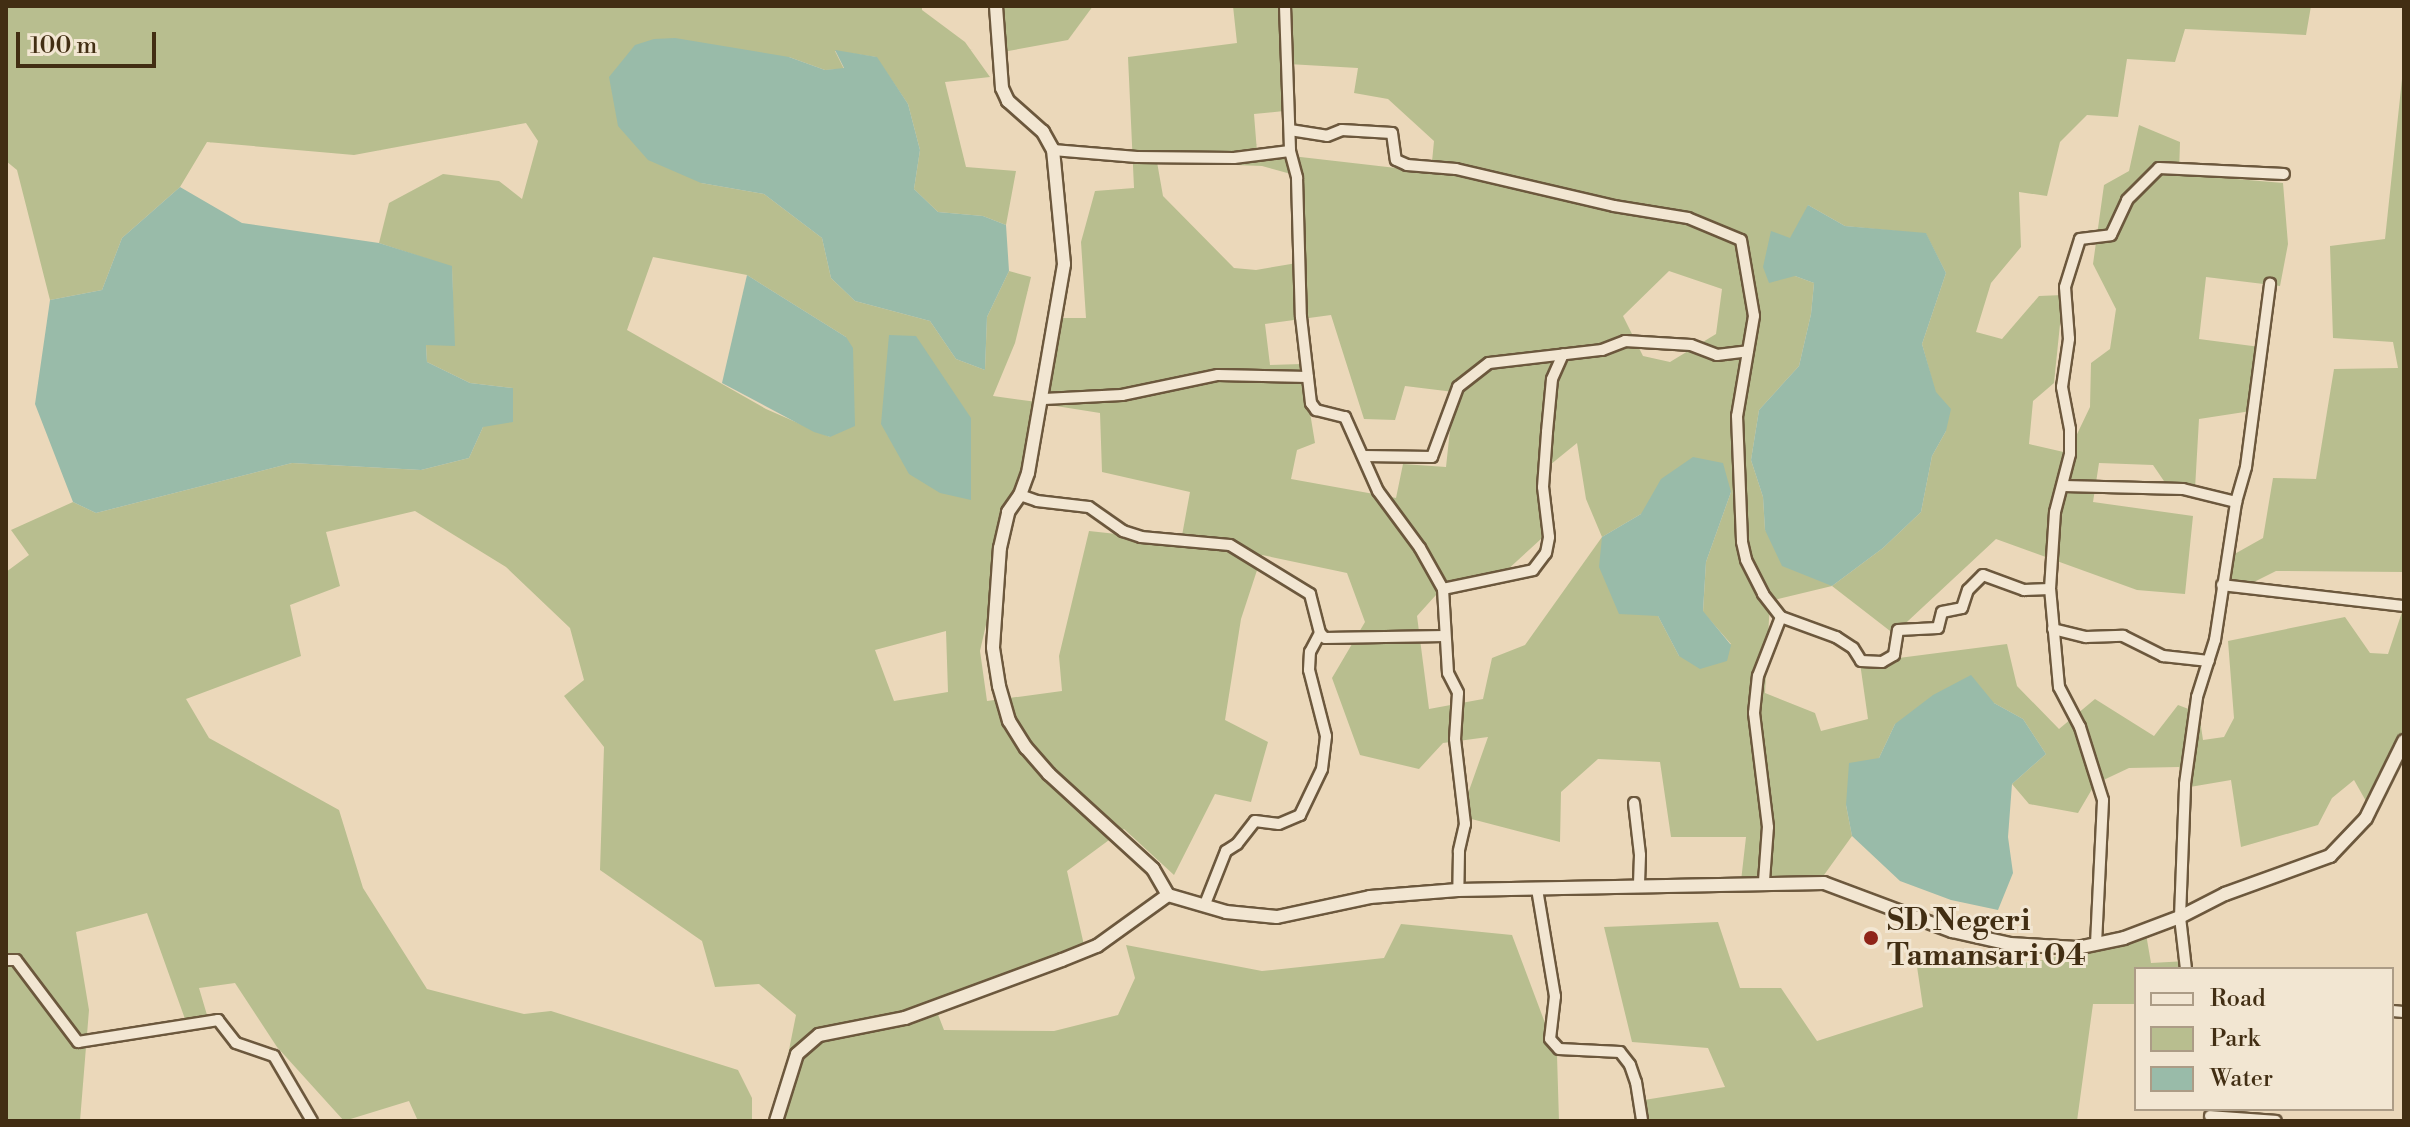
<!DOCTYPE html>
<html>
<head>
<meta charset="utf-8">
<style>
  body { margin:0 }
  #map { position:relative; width:2410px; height:1127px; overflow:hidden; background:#ebd8ba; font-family:"Libre Bodoni",serif }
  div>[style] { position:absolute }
  .green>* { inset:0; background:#b8be8f }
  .water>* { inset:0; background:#99bba9 }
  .roads { filter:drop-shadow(2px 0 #6c583d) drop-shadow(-2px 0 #6c583d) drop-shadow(0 2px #6c583d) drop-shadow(0 -2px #6c583d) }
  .minor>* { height:10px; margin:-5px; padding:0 5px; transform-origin:5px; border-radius:5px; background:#f2e6d2 }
  .tertiary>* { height:12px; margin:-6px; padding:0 6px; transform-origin:6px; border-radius:6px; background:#f2e6d2 }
  .dots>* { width:22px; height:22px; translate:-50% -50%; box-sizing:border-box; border:4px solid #f2e6d2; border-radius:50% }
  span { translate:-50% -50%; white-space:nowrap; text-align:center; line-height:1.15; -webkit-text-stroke:6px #f2e6d2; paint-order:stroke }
  .poi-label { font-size:30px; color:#422e13; font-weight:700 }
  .left { translate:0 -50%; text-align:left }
  .frame { position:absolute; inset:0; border:8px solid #422e13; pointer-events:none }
  .legend { position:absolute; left:2134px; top:967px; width:260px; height:144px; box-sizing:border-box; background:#f2e6d2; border:2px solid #ac9c86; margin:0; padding:10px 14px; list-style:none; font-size:24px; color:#422e13 }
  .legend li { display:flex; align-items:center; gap:16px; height:40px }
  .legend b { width:40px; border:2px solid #ac9c86 }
  .scale { position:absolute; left:16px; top:32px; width:140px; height:36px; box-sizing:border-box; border:4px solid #422e13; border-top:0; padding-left:10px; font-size:24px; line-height:28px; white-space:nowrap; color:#422e13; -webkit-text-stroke:6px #f2e6d2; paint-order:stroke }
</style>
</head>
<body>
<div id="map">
  <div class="green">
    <i style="clip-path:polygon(evenodd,6px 6px,922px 6px,922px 10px,965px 42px,990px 77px,945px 82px,966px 167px,1016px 171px,1006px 225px,983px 216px,938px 212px,914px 189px,920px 150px,908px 104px,876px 57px,835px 51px,844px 69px,825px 70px,789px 57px,701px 183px,764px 194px,822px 238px,831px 278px,855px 301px,930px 321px,956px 359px,985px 370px,987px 317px,1009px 271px,1031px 277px,1015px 343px,993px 396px,1037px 402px,1057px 318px,1086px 318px,1081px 242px,1095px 191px,1134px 188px,1128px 57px,1237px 43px,1233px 6px,2311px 6px,2306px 35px,2185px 29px,2175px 62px,2127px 59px,2118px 117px,2087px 115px,2060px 142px,2047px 196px,2019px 192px,2021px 247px,1991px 283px,1976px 332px,2002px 339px,2039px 296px,2063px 295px,2054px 383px,2033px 401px,2029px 444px,2068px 453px,2090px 407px,2091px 363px,2110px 349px,2116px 309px,2093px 264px,2104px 185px,2129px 171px,2139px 125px,2180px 142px,2179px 174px,2283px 183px,2288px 244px,2280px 286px,2206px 277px,2199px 339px,2260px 347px,2251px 411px,2199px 419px,2195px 489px,2166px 484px,2153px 465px,2099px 463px,2093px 502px,2193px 516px,2185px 594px,2137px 590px,1996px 539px,1894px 634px,1832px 586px,1770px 601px,1765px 693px,1815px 713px,1821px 731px,1868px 719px,1860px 663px,2007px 644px,2017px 686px,2059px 729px,2095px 699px,2154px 736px,2178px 705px,2199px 713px,2203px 740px,2224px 737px,2234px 718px,2228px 641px,2345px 617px,2370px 653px,2388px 654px,2404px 606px,2404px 749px,2375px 817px,2354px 780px,2332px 798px,2318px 825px,2241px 847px,2231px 780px,2184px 788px,2179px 767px,2129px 768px,2095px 784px,2078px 813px,2029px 804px,2012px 784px,2046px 754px,2023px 719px,1994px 703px,1895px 724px,1879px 758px,1846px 805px,1852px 836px,1819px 882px,1741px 881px,1746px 837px,1671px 837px,1660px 762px,1598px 759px,1561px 792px,1560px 842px,1460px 816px,1488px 737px,1443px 743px,1419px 769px,1360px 755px,1332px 678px,1365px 622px,1347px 573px,1262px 555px,1241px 619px,1225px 720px,1268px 742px,1251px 802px,1215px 794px,1174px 875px,1124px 829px,1067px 871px,1084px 945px,934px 1004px,944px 1030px,1054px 1031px,1118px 1015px,1135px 978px,1126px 945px,1262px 971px,1384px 958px,1401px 924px,1512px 935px,1557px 1055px,1559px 1121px,785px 1121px,783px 1080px,796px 1015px,759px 984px,715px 987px,702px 941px,600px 870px,604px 747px,564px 696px,584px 680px,570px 628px,506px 567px,415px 511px,326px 532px,340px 586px,290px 605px,301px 656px,186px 699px,209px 738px,339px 810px,363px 888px,427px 989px,524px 1014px,551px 1011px,738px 1070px,752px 1098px,752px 1121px,418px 1121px,409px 1101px,344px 1121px,277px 1047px,235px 983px,199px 988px,207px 1015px,185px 1019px,147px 913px,76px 932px,89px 1010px,80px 1121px,6px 1121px,6px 572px,29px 555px,11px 530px,73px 502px,96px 513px,292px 463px,421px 470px,469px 458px,483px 427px,513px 388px,470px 383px,427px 362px,426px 345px,454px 345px,452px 267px,379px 243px,389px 203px,443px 174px,499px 181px,522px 199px,538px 141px,526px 123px,354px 155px,207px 142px,180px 187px,122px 238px,102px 290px,50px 300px,17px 170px,6px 161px,6px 6px,1288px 64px,1358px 68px,1354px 93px,1388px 99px,1434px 141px,1431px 172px,1257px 152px,1254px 114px,1284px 111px,1288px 64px,6px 6px,1157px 162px,1262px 166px,1291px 174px,1297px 263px,1256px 270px,1234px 268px,1163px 196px,1157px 162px,6px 6px,1808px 205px,1845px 226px,1926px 234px,1946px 273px,1922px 344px,1946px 431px,1932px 456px,1921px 512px,1883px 548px,1832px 586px,1765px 530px,1763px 497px,1751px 460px,1759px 410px,1799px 366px,1811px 314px,1814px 283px,1795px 276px,1808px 205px,6px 6px,653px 257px,747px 275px,846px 337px,830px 437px,766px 409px,627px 330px,653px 257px,6px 6px,1669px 271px,1722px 289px,1716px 334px,1670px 362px,1643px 356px,1623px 316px,1669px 271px,6px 6px,1331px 315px,1364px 419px,1395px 420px,1405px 386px,1454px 392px,1446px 467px,1403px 464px,1396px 498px,1291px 479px,1297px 450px,1315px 443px,1302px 364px,1270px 365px,1265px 324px,1331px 315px,6px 6px,1037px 403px,1100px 413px,1102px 472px,1190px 492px,1181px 541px,1089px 531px,1059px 656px,1062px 691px,987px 701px,980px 651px,1037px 403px,6px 6px,1577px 443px,1586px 499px,1602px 537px,1525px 645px,1492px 658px,1483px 699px,1429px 709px,1417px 616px,1445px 585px,1494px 582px,1553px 528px,1545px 469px,1577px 443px,6px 6px,1731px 492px,1706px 562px,1703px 612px,1731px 644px,1679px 656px,1658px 616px,1602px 537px,1641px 514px,1731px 492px,6px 6px,946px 631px,948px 692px,894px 701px,875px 650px,946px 631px)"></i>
    <i style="clip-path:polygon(999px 6px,1093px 6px,1068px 40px,1003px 52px)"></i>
    <i style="clip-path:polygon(2404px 12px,2404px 572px,2276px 571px,2224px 597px,2231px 556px,2263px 538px,2273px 478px,2316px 479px,2334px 369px,2398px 368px,2393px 342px,2333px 338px,2330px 246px,2385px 239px,2402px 79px)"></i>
    <i style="clip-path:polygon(1718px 922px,1740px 988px,1781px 988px,1817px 1041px,1923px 1007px,1916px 960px,1953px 953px,2030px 963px,2097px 947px,2145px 928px,2151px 963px,2187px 961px,2188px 969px,2136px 969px,2136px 1004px,2093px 1004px,2077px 1121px,1647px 1121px,1644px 1100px,1725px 1087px,1708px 1048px,1632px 1042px,1604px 927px)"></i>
  </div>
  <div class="water">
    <i style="clip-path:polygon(675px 38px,789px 57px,825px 70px,844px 68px,835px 50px,877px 57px,908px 104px,920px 150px,914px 189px,938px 212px,983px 216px,1006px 225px,1009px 271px,987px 317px,985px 370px,956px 359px,930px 321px,855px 301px,831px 278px,822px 238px,764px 194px,701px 183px,648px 160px,618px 126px,609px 77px,635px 45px,654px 39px)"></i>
    <i style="clip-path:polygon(180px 187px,242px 223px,379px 243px,452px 266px,455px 346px,426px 345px,427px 362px,470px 383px,513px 388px,513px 422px,483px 427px,469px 458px,421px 470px,292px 463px,96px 513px,73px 502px,35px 404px,50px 300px,102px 290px,122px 238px)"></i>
    <i style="clip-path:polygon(1808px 205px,1845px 226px,1926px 233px,1946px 273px,1922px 344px,1936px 392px,1951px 409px,1946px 431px,1932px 456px,1921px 512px,1883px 548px,1832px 586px,1782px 566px,1765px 530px,1763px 497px,1751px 460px,1759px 410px,1799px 366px,1811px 314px,1814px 283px,1795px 276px,1769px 283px,1763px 267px,1771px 231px,1790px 238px)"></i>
    <i style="clip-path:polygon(747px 275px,846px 337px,853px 348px,855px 426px,830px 437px,814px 432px,722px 383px)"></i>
    <i style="clip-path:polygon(889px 335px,916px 336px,971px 418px,971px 500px,940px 493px,909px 474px,881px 424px)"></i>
    <i style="clip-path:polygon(1693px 457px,1723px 463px,1731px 492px,1706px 562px,1703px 611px,1731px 645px,1727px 661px,1700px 669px,1679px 656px,1658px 616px,1619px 614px,1599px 567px,1602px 537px,1641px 514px,1661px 479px)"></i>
    <i style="clip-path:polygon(1971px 675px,1994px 703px,2023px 719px,2046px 754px,2012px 784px,2008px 837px,2013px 873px,1998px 910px,1951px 900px,1900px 881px,1852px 836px,1846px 805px,1849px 763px,1879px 758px,1895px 724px,1933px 695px)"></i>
  </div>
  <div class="roads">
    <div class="minor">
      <i style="left:1285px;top:6px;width:145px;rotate:88deg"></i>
      <i style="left:1290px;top:151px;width:28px;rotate:75deg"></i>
      <i style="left:1297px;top:178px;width:139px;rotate:88.4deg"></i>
      <i style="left:1301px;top:317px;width:87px;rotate:83.4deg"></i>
      <i style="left:1311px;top:403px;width:9px;rotate:54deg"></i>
      <i style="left:1316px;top:410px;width:30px;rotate:14deg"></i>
      <i style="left:1345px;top:417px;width:81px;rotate:66deg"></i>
      <i style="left:1378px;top:491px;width:71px;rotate:53.6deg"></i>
      <i style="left:1420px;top:548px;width:47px;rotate:60.7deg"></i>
      <i style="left:1443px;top:589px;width:84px;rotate:86.6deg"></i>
      <i style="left:1448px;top:673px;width:22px;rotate:63deg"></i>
      <i style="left:1458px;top:693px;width:46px;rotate:93.7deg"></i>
      <i style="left:1455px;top:739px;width:86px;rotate:83.3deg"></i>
      <i style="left:1465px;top:824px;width:28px;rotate:103deg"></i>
      <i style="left:1459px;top:851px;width:39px;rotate:91deg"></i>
      <i style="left:1290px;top:130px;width:37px;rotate:9deg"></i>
      <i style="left:1327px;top:136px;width:16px;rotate:-22deg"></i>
      <i style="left:1342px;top:130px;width:50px;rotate:3.4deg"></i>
      <i style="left:1392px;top:133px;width:27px;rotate:82deg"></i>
      <i style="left:1396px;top:160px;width:12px;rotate:24deg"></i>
      <i style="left:1407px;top:165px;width:49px;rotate:4.7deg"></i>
      <i style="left:1456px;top:169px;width:162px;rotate:13.2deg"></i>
      <i style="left:1614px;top:206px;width:75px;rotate:9.2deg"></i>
      <i style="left:1688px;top:218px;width:57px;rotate:22.5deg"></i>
      <i style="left:1741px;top:240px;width:77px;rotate:80.3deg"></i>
      <i style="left:1754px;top:316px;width:101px;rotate:99.6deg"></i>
      <i style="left:1737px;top:416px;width:126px;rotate:87.7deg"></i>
      <i style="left:1742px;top:542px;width:18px;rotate:77deg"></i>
      <i style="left:1746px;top:560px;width:38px;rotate:63deg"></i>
      <i style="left:1763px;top:594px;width:29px;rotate:52deg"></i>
      <i style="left:1781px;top:617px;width:59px;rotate:20deg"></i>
      <i style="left:1836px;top:637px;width:20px;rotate:33deg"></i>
      <i style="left:1853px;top:648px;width:15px;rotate:58deg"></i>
      <i style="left:1861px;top:661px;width:21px;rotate:3deg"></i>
      <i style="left:1882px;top:662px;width:14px;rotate:-30deg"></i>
      <i style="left:1894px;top:655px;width:25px;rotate:-81deg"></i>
      <i style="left:1898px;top:630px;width:40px;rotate:-2.9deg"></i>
      <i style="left:1938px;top:628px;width:16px;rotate:-76deg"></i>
      <i style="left:1942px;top:612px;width:20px;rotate:-11deg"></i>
      <i style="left:1962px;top:608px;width:19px;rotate:-72deg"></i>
      <i style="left:1968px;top:590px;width:21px;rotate:-45deg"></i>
      <i style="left:1983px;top:575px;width:44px;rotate:20.1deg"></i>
      <i style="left:2024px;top:590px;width:26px;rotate:-2deg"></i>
      <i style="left:1053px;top:150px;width:84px;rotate:4.8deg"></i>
      <i style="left:1137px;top:157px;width:97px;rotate:0.6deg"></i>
      <i style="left:1234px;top:158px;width:56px;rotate:-7.1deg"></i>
      <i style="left:1044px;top:399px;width:78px;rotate:-2.9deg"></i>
      <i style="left:1122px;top:395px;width:98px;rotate:-11.8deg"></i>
      <i style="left:1218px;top:375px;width:90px;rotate:1.3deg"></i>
      <i style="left:1364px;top:456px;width:68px;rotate:0.8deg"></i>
      <i style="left:1432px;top:457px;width:75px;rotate:-69.6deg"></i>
      <i style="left:1458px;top:387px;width:39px;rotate:-38deg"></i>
      <i style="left:1489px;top:363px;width:114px;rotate:-6.6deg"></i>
      <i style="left:1602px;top:350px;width:25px;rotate:-21deg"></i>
      <i style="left:1625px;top:341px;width:66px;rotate:3.5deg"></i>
      <i style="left:1691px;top:345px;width:28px;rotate:21deg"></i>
      <i style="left:1717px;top:355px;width:31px;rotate:-7deg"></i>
      <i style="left:2064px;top:486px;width:119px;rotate:1.4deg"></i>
      <i style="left:2183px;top:489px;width:55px;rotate:13.8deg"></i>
      <i style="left:1020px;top:495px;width:18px;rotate:19deg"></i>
      <i style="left:1037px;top:501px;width:52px;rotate:6.6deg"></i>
      <i style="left:1089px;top:507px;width:42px;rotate:35.2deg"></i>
      <i style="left:1123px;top:531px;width:19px;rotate:18deg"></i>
      <i style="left:1141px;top:537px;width:89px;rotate:5.1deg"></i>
      <i style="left:1230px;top:545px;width:94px;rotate:31.5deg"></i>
      <i style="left:1310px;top:594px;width:40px;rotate:75.6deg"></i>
      <i style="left:1320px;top:633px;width:7px;rotate:45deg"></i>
      <i style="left:1325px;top:638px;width:120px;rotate:-1deg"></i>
      <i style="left:2222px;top:585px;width:183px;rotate:6.6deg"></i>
      <i style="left:1443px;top:589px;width:92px;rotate:-11.9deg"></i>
      <i style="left:1533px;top:570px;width:21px;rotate:-53deg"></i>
      <i style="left:1546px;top:553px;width:16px;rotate:-79deg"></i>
      <i style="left:1549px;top:537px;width:50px;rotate:-96.8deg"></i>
      <i style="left:1543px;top:487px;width:55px;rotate:-85.8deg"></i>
      <i style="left:1547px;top:432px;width:53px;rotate:-84.6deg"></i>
      <i style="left:1552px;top:379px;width:27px;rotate:-66deg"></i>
      <i style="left:2053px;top:629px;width:34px;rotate:14deg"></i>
      <i style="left:2086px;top:637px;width:37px;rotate:-2deg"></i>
      <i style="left:2123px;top:636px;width:45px;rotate:26.6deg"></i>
      <i style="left:2163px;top:656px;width:46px;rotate:6.2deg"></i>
      <i style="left:1634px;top:803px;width:52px;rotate:83.4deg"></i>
      <i style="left:1640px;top:855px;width:30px;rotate:92deg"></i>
      <i style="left:1764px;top:881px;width:54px;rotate:-85.8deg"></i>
      <i style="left:1768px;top:827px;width:115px;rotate:-97deg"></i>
      <i style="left:1754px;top:713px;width:37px;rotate:-84deg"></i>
      <i style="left:1758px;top:676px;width:63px;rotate:-68.7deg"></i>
      <i style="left:1537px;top:889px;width:109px;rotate:80.5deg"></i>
      <i style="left:1555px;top:996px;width:43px;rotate:96.6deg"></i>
      <i style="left:1550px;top:1039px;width:13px;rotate:48deg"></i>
      <i style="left:1559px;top:1049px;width:61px;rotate:2.8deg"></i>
      <i style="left:1620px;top:1052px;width:16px;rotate:52deg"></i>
      <i style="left:1630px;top:1065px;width:18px;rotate:71deg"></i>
      <i style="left:1636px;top:1082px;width:39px;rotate:81deg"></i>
      <i style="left:1205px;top:904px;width:57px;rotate:-68.4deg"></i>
      <i style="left:1226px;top:851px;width:13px;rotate:-32deg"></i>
      <i style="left:1237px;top:844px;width:29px;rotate:-52deg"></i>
      <i style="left:1255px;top:821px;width:24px;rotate:7deg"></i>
      <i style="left:1279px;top:824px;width:23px;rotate:-23deg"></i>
      <i style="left:1300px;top:815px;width:51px;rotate:-64.4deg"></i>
      <i style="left:1322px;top:769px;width:33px;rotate:-83deg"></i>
      <i style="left:1326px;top:736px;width:68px;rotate:-104.4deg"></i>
      <i style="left:1309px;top:670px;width:18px;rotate:-87deg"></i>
      <i style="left:1310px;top:652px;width:21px;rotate:-62deg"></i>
      <i style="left:2096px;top:944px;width:144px;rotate:-87.2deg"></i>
      <i style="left:2103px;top:800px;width:77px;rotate:-107.5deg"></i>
      <i style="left:2080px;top:727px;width:45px;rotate:-117.7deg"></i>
      <i style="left:2059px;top:687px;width:98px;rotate:-95.2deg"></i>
      <i style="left:2050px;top:589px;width:77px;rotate:-86.3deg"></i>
      <i style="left:2055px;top:512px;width:60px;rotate:-75.5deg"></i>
      <i style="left:2070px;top:454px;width:25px;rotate:-90deg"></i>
      <i style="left:2070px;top:429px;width:43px;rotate:-100.8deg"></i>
      <i style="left:2062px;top:387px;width:49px;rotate:-81.7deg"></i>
      <i style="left:2069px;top:339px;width:52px;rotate:-94.4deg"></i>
      <i style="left:2065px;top:287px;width:50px;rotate:-72.6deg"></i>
      <i style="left:2080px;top:239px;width:31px;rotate:-7deg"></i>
      <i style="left:2111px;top:235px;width:38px;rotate:-65deg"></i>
      <i style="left:2127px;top:200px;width:45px;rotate:-45deg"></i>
      <i style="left:2159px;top:168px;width:125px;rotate:2.7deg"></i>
      <i style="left:6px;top:960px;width:10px"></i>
      <i style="left:16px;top:960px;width:103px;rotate:52.9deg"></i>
      <i style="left:78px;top:1042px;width:142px;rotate:-8.9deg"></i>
      <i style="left:218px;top:1020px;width:29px;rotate:52deg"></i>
      <i style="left:236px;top:1043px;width:40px;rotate:18.9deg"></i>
      <i style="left:274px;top:1056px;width:75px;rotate:59.7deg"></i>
      <i style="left:2186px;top:969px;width:52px;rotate:-96.6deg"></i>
      <i style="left:2180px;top:917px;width:133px;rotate:-87.8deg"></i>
      <i style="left:2185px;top:784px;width:88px;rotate:-82.1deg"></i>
      <i style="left:2197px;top:697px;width:60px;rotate:-72.5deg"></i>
      <i style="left:2215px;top:640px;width:140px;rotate:-81.3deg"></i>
      <i style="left:2236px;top:502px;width:36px;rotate:-74deg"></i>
      <i style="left:2246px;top:467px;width:185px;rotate:-82.5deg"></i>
      <i style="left:2392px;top:1011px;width:12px;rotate:5deg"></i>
      <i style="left:2210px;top:1116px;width:66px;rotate:4.3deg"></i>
    </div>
    <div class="tertiary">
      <i style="left:1168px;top:895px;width:60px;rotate:16.3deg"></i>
      <i style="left:1226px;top:912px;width:51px;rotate:5.6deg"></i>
      <i style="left:1277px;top:917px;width:95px;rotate:-12.1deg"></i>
      <i style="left:1370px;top:897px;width:88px;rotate:-4.5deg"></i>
      <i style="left:1458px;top:890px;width:366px;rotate:-1.1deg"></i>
      <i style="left:1824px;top:883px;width:137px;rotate:20.6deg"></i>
      <i style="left:1952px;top:931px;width:59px;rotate:12.6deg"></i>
      <i style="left:2010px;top:944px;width:67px;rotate:3.4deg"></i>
      <i style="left:2077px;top:948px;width:48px;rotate:-12deg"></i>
      <i style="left:2124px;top:938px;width:60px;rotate:-20.6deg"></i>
      <i style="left:2180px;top:917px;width:51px;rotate:-27.1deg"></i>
      <i style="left:2225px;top:894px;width:112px;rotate:-19.9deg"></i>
      <i style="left:2330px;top:856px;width:52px;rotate:-46.5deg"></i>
      <i style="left:2366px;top:818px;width:86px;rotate:-63.7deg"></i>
      <i style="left:776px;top:1121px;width:70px;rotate:-72.6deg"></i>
      <i style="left:797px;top:1054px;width:29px;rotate:-41deg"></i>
      <i style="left:819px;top:1035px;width:88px;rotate:-11.2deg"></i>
      <i style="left:905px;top:1018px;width:167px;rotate:-20.3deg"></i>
      <i style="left:1062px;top:960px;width:38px;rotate:-22deg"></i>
      <i style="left:1097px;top:946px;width:87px;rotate:-35.7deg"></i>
      <i style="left:1168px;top:895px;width:30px;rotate:-120deg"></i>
      <i style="left:1153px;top:869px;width:141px;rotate:-137.6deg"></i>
      <i style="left:1049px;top:774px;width:35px;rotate:-131deg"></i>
      <i style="left:1026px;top:748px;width:32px;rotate:-122deg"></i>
      <i style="left:1009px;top:721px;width:36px;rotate:-106deg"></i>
      <i style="left:999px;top:686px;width:39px;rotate:-99deg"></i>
      <i style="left:993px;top:647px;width:99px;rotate:-86deg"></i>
      <i style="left:1000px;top:548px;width:37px;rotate:-77deg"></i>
      <i style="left:1008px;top:512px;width:21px;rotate:-55deg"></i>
      <i style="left:1020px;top:495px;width:23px;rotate:-70deg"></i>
      <i style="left:1028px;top:473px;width:212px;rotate:-80.2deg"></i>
      <i style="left:1064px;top:264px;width:115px;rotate:-95.5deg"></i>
      <i style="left:1053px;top:150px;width:21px;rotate:-119deg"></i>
      <i style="left:1043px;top:132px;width:47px;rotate:-138.5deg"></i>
      <i style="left:1008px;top:101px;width:14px;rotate:-115deg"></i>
      <i style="left:1002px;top:88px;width:82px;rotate:-94.2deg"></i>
    </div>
  </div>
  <div class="dots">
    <i style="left:1871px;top:938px;background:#8f2418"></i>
  </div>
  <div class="poi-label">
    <span class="left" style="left:1887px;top:938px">SD Negeri<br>Tamansari 04</span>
  </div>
  <div class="frame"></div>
  <ul class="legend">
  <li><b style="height:10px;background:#f2e6d2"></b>Road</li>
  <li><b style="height:22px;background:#b8be8f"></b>Park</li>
  <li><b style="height:22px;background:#99bba9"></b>Water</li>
  </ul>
  <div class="scale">100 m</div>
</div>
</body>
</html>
